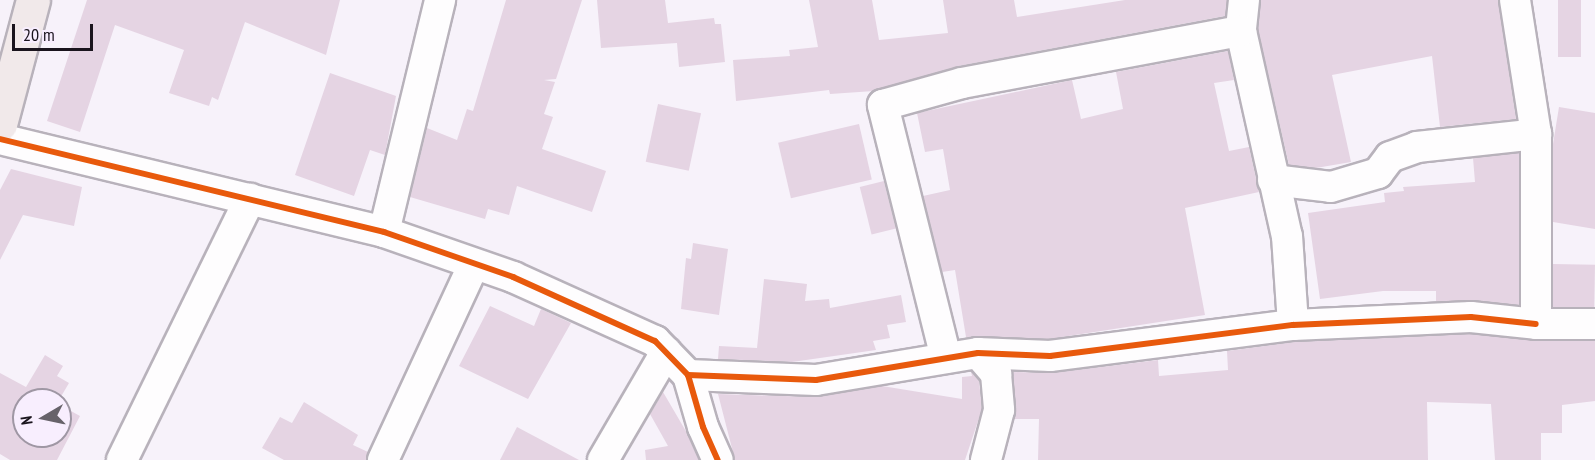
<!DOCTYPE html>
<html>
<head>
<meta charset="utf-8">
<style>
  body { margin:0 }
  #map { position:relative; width:1595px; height:460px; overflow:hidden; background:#f7f2fa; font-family:"PT Sans Narrow",sans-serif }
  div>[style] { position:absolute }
  .building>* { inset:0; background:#e5d4e3; transform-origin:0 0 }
  .roads { filter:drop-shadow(2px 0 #b8b2bb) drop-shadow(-2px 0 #b8b2bb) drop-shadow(0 2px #b8b2bb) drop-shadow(0 -2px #b8b2bb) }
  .minor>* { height:30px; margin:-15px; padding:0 15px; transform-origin:15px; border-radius:15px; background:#fefdfe }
  .major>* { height:33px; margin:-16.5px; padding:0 16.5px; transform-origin:16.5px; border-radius:16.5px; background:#f1e9ea }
  .cycleway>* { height:6px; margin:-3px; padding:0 3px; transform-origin:3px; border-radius:3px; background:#e8590c }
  span { translate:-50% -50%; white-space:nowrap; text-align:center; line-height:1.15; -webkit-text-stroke:6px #f8eefe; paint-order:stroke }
  .north { position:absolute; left:12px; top:388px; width:60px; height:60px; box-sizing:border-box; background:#f8eefe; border:2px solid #9f97a4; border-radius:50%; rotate:261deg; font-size:16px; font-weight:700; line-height:24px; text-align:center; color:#1a141d }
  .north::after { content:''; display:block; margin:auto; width:21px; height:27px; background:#67626a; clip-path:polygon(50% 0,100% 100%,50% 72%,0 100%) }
  .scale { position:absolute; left:12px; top:24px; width:81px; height:27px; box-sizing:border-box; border:3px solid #1a141d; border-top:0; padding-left:8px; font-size:18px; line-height:21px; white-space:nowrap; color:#1a141d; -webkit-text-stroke:4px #f8eefe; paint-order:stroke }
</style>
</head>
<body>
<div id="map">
  <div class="building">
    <i style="clip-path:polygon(87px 0,340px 0,326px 55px,245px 22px,218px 100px,212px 97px,209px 106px,169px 93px,184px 50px,115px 25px,80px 132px,47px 121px)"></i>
    <i style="clip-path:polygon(506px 0,582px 0,556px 79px,544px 80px,555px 82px,544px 114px,553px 117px,542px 149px,606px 171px,592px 212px,517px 186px,509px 215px,488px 209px,485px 219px,410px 197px,427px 128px,457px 140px,467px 109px,473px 111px)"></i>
    <i style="clip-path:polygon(597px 0,665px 0,668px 23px,714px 18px,715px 24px,721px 24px,725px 62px,679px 67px,677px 43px,601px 48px)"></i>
    <i style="clip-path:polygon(809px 0,872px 0,879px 40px,948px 33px,943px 0,1014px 0,1017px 17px,1125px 0,1227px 0,1225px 16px,959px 66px,874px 91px,830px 94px,829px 90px,736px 101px,733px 60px,790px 56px,789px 50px,818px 47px)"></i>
    <i style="clip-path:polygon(1261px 0,1498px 0,1516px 119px,1440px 127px,1432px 56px,1332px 75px,1351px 162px,1316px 168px,1289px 165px,1258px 30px)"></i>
    <i style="left:1558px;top:0;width:23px;height:57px"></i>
    <i style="clip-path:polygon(1228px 51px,1234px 80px,1214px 83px,1229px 151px,1249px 147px,1259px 192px,1185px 208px,1205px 315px,1049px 339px,966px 337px,955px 270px,942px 272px,923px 196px,950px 190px,943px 149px,925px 152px,917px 113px,1072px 80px,1081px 119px,1123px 109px,1116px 72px)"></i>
    <i style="clip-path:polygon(330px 73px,396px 96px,385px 155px,370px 150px,354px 196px,295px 175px)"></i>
    <i style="left:658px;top:104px;width:44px;height:59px;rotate:12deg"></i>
    <i style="clip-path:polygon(1559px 107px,1595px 113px,1595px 229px,1553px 222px,1553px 144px)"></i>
    <i style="left:859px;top:124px;width:57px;height:83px;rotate:77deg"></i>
    <i style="clip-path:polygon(1519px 153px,1519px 305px,1436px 301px,1436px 291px,1383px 291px,1320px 299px,1308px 213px,1385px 202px,1384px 193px,1404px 191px,1403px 187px,1475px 182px,1473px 158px)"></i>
    <i style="clip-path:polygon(11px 169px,82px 187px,74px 226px,23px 215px,0 260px,0 190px)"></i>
    <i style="left:884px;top:181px;width:49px;height:25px;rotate:76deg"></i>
    <i style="clip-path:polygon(693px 243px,728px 249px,719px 315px,681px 309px,686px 258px,691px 259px)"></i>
    <i style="left:1553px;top:264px;width:42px;height:43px;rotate:1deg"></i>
    <i style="clip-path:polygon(764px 279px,807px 284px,805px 301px,829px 299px,830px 308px,901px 295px,906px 322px,887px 325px,890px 338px,873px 341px,876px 350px,792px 362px,718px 359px,719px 346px,757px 348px)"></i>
    <i style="clip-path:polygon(490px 306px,534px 326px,541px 309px,571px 323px,528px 399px,459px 366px)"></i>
    <i style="clip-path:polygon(1470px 334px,1595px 341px,1595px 401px,1562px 405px,1562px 433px,1541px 433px,1541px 460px,1495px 460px,1491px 404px,1427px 402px,1428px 460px,1038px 460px,1039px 419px,1015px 419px,1013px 372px,1052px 373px,1158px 360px,1159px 376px,1228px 370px,1227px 351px,1294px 342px)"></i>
    <i style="clip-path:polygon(45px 355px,63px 366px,57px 376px,69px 383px,59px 400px,24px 400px,24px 436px,60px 436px,60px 405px,80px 416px,57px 460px,10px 460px,0 454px,0 373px,26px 387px)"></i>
    <i style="clip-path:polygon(971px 372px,979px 381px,982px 409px,965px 460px,735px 460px,718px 394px,816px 397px,882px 386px,962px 399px,962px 377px,972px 376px)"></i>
    <i style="clip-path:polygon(663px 392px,687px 433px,699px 460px,646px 460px,645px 450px,668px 446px,650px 414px)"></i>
    <i style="clip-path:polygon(304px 402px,358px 435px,353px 445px,368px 452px,366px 460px,284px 460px,262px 448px,280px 417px,292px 423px)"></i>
    <i style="clip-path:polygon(517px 427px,579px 460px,500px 460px)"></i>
  </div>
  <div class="roads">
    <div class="minor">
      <i style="left:1244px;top:0;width:31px;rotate:96deg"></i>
      <i style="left:1241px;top:31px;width:210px;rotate:77.4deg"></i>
      <i style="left:1287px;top:236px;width:89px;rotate:86.1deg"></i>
      <i style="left:1515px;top:0;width:136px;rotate:81.1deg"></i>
      <i style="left:1536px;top:134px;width:190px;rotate:90deg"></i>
      <i style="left:1536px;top:324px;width:59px"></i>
      <i style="left:0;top:139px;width:395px;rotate:13.6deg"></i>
      <i style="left:384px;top:232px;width:137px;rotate:19.2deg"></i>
      <i style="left:513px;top:277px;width:156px;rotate:24.3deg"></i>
      <i style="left:655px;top:341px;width:47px;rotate:45.9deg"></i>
      <i style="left:688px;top:375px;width:54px;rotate:73.9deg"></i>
      <i style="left:703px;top:427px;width:36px;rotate:66deg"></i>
      <i style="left:1273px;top:180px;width:58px;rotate:6.9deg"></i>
      <i style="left:1331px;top:187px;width:49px;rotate:-16.6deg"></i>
      <i style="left:1378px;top:173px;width:20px;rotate:-53deg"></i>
      <i style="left:1390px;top:157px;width:29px;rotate:-20deg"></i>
      <i style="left:1417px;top:147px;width:120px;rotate:-6.2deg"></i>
      <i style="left:384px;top:232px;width:239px;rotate:-76.4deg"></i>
      <i style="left:978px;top:353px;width:28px;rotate:49deg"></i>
      <i style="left:996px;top:374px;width:36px;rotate:85deg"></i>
      <i style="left:999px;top:410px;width:52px;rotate:104.6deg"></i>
      <i style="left:946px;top:358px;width:261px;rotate:-104deg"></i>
      <i style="left:883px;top:105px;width:82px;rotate:-15.6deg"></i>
      <i style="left:962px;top:83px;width:284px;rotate:-10.6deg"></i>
      <i style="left:688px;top:375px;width:128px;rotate:2.2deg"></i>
      <i style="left:816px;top:380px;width:164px;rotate:-9.5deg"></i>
      <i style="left:978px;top:353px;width:72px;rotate:2.4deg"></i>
      <i style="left:1050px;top:356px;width:245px;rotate:-7.3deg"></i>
      <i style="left:1293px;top:325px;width:178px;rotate:-2.6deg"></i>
      <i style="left:1471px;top:317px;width:65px;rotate:6.1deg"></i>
      <i style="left:122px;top:460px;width:291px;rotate:-63.9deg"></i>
      <i style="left:383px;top:460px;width:216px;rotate:-65.1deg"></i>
      <i style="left:603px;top:460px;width:125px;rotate:-59.7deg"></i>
    </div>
    <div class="major">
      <i style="left:0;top:124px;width:128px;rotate:-75.1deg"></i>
    </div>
  </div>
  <div class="cycleway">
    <i style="left:0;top:139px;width:395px;rotate:13.6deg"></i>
    <i style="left:384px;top:232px;width:137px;rotate:19.2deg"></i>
    <i style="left:513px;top:277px;width:156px;rotate:24.3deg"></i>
    <i style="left:655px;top:341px;width:47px;rotate:45.9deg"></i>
    <i style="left:688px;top:375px;width:54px;rotate:73.9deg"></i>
    <i style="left:703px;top:427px;width:36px;rotate:66deg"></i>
    <i style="left:688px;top:375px;width:128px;rotate:2.2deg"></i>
    <i style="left:816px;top:380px;width:164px;rotate:-9.5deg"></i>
    <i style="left:978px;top:353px;width:72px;rotate:2.4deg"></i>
    <i style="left:1050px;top:356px;width:245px;rotate:-7.3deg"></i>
    <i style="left:1293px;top:325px;width:178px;rotate:-2.6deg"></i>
    <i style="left:1471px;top:317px;width:65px;rotate:6.1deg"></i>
  </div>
  <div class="north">N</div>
  <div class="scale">20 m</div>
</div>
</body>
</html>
